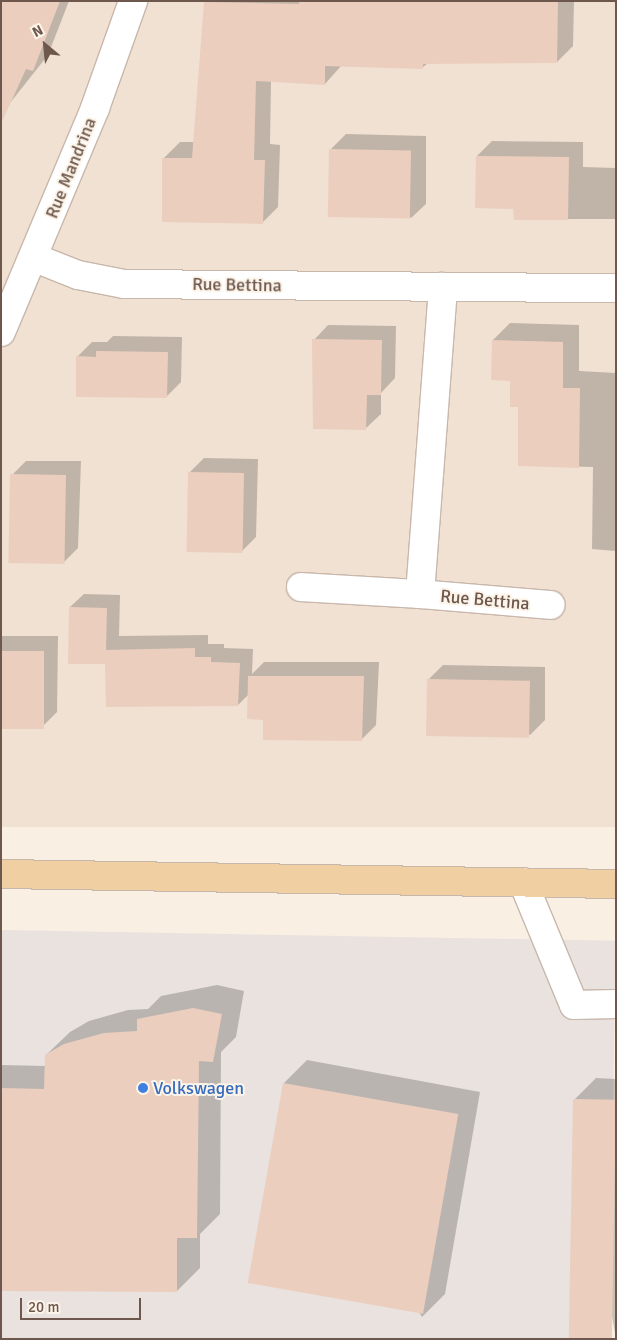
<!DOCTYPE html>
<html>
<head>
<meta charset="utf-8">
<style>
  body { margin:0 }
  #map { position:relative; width:617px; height:1340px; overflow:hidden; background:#f9f0e3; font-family:Signika,sans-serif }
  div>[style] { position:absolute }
  .residential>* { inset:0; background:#f0e1d3; transform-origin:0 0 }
  .industrial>* { inset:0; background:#e9e2de; transform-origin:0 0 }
  .shadow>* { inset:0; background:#0003 }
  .building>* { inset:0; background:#ebcebe; transform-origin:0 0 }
  .roads { filter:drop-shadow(1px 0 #c8b7ab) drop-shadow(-1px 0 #c8b7ab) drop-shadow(0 1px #c8b7ab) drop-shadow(0 -1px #c8b7ab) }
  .minor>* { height:28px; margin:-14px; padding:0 14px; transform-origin:14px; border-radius:14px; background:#fff }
  .major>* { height:28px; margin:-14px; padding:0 14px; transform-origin:14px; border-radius:14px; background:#f0d0a3 }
  .dots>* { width:14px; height:14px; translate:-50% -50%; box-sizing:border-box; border:2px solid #fcf4e9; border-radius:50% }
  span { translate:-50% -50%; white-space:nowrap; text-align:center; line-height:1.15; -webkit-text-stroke:4px #fcf4e9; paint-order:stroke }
  .street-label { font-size:18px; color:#6e574c }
  .shop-label { font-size:18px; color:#366cbe }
  .left { translate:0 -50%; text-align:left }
  .frame { position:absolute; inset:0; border:2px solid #6e574c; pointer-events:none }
  .north { position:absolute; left:20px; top:20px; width:50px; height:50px; -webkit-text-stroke:4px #fcf4e9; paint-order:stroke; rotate:332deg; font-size:14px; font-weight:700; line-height:20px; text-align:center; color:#6e574c }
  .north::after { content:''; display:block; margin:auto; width:18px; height:22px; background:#6e574c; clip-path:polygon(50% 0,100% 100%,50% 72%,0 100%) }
  .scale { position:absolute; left:20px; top:1298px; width:121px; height:22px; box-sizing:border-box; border:2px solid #6e574c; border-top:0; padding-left:6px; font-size:15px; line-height:18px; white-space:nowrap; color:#6e574c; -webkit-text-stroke:4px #fcf4e9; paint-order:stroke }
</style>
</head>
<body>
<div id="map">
  <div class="residential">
    <i style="left:1px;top:1px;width:615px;height:826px"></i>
  </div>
  <div class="industrial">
    <i style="left:1px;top:930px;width:615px;height:409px;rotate:1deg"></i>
  </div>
  <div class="shadow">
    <i style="clip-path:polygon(4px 1px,69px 1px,48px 55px,10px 103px)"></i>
    <i style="clip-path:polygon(206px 1px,574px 1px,573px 46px,557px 62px,428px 63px,422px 68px,341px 66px,325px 84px,271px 81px,270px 144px,280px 145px,278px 207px,262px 223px,164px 158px,180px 142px,195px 142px)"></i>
    <i style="clip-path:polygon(346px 134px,426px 136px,426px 204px,411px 218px,331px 149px)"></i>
    <i style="clip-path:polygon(492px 141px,583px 142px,583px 167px,616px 168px,616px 219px,515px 219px,514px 208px,477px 156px)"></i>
    <i style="clip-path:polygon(510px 323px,579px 325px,579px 371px,616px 373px,616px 551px,592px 549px,593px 467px,519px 465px,520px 406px,493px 340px)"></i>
    <i style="clip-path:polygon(328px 325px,396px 326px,395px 378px,381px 393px,381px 414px,366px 428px,314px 340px)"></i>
    <i style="clip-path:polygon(113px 336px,182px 337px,181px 382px,166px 397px,77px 357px,92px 342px,107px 342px)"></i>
    <i style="clip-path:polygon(204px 458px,258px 459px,256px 537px,241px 552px,189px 473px)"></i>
    <i style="clip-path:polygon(26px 461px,81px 461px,78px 548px,63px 563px,11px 476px)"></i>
    <i style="clip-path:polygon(84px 594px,120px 595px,119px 636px,208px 635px,208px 644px,224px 644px,224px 648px,253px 649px,252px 674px,264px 662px,379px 662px,376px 725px,361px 740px,264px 719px,249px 694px,238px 705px,107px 663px,70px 607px)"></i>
    <i style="clip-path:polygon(1px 636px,58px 636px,57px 712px,42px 727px,1px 727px)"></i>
    <i style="clip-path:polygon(443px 665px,545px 667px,545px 720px,530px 735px,428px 680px)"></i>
    <i style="clip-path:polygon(217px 985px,244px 991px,236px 1037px,221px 1052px,220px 1214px,200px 1234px,200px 1268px,177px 1291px,1px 1289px,1px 1065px,46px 1066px,46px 1055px,70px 1032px,89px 1021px,128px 1010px,148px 1009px,161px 996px)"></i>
    <i style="clip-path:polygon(307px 1060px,480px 1092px,445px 1294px,422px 1317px,284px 1083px)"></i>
    <i style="clip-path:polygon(596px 1078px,616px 1079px,616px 1339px,574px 1100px)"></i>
  </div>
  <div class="building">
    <i style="clip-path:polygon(1px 1px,60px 1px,33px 71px,26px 69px,1px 124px)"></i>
    <i style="clip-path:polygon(299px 1px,558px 1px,557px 63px,423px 64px,423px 69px,325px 66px,325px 85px,256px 81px,254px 160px,265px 160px,263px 224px,162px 222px,162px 158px,192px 158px,204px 2px,299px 4px)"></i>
    <i style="left:329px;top:149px;width:82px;height:68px;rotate:1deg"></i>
    <i style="clip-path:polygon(476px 156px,569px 157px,568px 220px,514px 220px,513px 209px,475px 208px)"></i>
    <i style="clip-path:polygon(312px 339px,382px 340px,381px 395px,367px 395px,366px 430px,313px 429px)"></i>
    <i style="clip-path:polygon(492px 340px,563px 342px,563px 388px,580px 388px,579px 468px,518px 466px,518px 407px,510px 407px,510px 381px,491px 380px)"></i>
    <i style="clip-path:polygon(96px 351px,168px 352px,167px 398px,76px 397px,76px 356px,96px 357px)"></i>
    <i style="left:188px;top:472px;width:56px;height:80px;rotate:1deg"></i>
    <i style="left:66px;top:475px;width:89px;height:56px;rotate:91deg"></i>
    <i style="clip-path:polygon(69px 607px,107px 608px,106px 650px,195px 648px,195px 657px,211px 657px,211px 662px,240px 663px,238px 706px,106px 707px,105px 664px,68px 664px)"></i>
    <i style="left:1px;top:651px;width:43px;height:78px"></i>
    <i style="clip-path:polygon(248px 676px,364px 676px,362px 741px,263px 740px,263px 720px,247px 719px)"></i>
    <i style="left:427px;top:679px;width:103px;height:57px;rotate:1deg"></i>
    <i style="clip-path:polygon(193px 1008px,222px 1014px,213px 1062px,199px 1061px,197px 1238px,177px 1238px,177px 1292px,1px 1291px,1px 1088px,44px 1089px,45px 1055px,64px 1044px,104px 1033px,137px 1031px,137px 1019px)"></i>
    <i style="left:283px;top:1083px;width:178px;height:203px;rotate:10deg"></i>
    <i style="left:573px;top:1099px;width:43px;height:240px;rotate:1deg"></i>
  </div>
  <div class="roads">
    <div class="minor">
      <i style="left:35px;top:258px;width:46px;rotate:21.6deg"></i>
      <i style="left:78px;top:275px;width:47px;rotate:11.1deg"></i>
      <i style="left:124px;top:284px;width:492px;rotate:0.5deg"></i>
      <i style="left:1px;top:332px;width:243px;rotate:-67.2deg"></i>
      <i style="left:95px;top:108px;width:114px;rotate:-70.4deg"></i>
      <i style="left:301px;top:587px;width:119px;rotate:3.4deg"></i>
      <i style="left:420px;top:594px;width:308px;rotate:-85.7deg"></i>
      <i style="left:420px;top:594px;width:131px;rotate:4.8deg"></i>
      <i style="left:523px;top:882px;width:133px;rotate:67.5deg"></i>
      <i style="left:574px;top:1005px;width:42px;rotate:-1.4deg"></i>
    </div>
    <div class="major">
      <i style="left:1px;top:874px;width:615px;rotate:0.93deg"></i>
    </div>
  </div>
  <div class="dots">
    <i style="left:143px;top:1088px;background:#3f7fe0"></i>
  </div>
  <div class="street-label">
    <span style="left:71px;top:168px;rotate:-68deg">Rue Mandrina</span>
    <span style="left:237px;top:285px;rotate:1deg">Rue Bettina</span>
    <span style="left:485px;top:600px;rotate:5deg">Rue Bettina</span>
  </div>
  <div class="shop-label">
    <span class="left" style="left:153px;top:1088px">Volkswagen</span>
  </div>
  <div class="frame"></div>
  <div class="north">N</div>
  <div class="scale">20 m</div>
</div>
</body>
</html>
